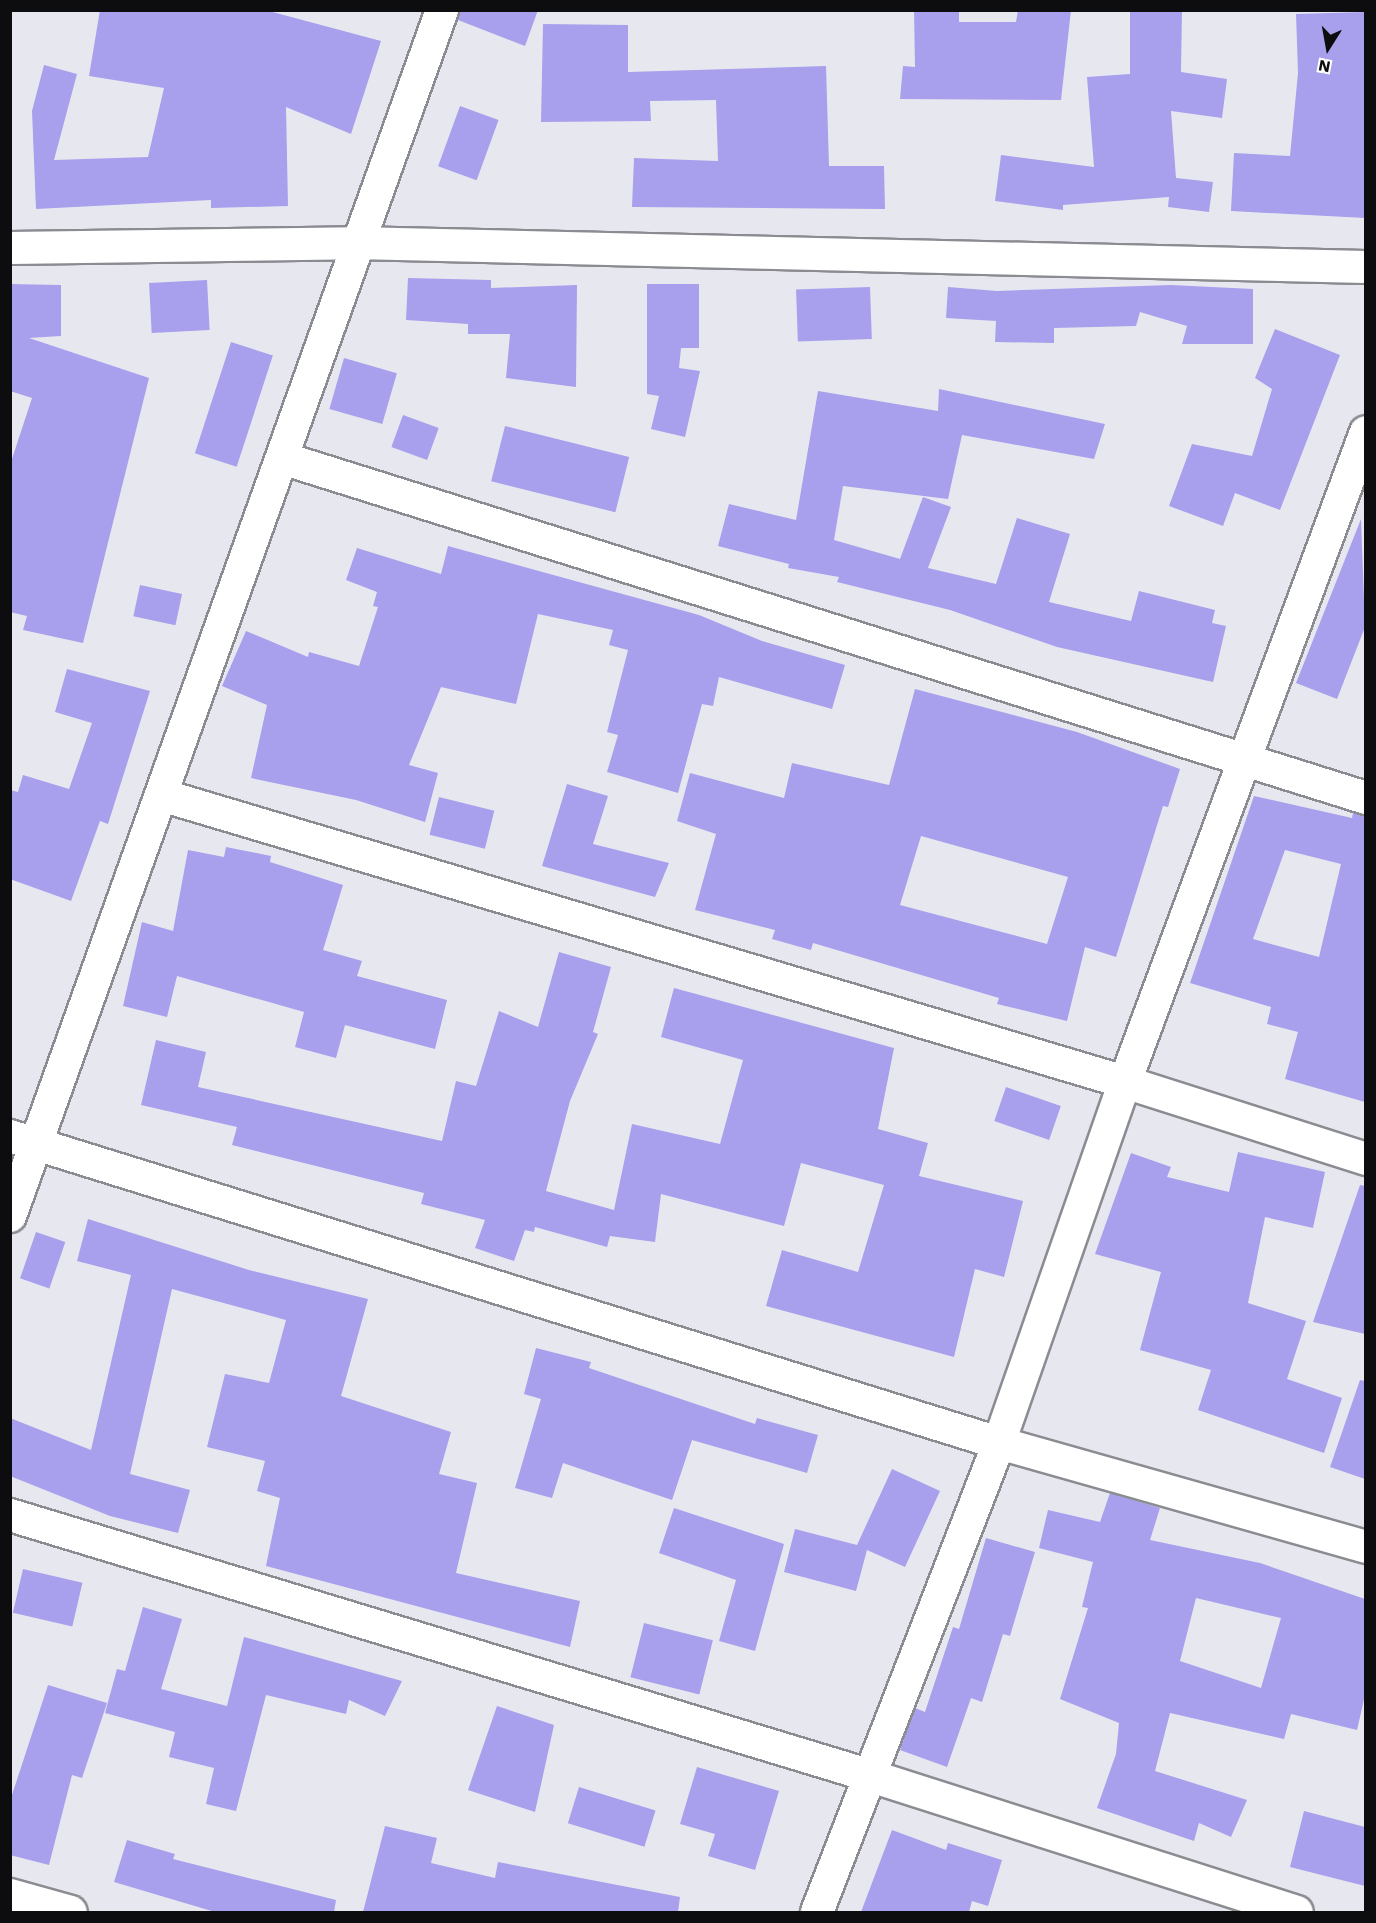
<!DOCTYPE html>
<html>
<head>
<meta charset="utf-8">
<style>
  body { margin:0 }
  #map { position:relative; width:1376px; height:1923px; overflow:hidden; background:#e7e8ef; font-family:"Work Sans",sans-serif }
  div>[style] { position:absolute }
  .building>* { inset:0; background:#a89fed; transform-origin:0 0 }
  .roads { filter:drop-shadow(2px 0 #8b8c92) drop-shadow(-2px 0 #8b8c92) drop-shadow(0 2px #8b8c92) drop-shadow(0 -2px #8b8c92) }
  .street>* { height:32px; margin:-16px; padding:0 16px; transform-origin:16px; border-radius:16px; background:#fff }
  span { translate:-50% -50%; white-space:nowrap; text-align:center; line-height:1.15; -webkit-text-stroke:5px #fff; paint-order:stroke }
  .frame { position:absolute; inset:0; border:12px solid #0d0d0f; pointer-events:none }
  .north { position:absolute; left:1298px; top:18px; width:60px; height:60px; -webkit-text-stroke:4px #fff; paint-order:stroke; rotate:191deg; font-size:16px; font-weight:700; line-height:24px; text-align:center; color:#0d0d0f }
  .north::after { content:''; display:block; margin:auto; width:21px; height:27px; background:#0d0d0f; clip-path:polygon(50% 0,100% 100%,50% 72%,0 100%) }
</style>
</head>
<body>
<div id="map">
  <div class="building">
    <i style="clip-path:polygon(100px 10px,265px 10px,381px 41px,351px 134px,286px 107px,288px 206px,211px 208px,211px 200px,36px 209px,32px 111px,44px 65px,77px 74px,54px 160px,148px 157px,164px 88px,89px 76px)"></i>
    <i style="clip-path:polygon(459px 10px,538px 10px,525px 46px,458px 20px)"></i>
    <i style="clip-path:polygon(914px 10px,959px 10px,959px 22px,1016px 22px,1018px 10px,1071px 10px,1061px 100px,900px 99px,903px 66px,915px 67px)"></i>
    <i style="clip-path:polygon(1130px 10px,1182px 10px,1181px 72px,1227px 79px,1222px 118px,1171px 111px,1176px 178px,1213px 182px,1209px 212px,1168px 207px,1169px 197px,1063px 205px,1063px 210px,995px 201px,1001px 155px,1094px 167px,1087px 77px,1130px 74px)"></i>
    <i style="clip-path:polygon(1365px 12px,1365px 218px,1231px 211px,1234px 153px,1290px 156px,1298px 73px,1296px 14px)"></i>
    <i style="clip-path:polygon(543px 24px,628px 25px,628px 72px,826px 66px,829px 166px,884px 166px,885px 209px,632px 207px,634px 158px,718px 161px,716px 100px,650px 101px,651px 121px,541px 122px)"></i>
    <i style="left:460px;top:106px;width:41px;height:64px;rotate:20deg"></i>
    <i style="clip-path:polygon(408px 278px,491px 280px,491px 288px,577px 285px,576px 387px,506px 378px,510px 334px,468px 334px,468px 324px,406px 320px)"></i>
    <i style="left:207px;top:280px;width:50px;height:58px;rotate:87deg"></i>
    <i style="clip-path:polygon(10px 284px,61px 285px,61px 336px,29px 338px,149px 378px,83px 643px,23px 630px,27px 616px,10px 612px,10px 465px,32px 398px,10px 391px)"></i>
    <i style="clip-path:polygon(647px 284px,699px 284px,699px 348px,681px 348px,679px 368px,700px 371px,685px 437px,651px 429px,659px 396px,647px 394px)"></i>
    <i style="clip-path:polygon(1171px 285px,1253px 289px,1253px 344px,1182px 344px,1187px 326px,1140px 312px,1136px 326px,1054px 328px,1054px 343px,995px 342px,996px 321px,946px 318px,948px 287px,997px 291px)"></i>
    <i style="left:870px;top:287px;width:52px;height:74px;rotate:88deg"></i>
    <i style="clip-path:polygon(1275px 329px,1340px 355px,1280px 510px,1235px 493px,1223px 526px,1169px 506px,1192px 444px,1252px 456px,1272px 389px,1255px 378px)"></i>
    <i style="left:231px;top:342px;width:44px;height:117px;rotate:18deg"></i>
    <i style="left:344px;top:358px;width:55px;height:53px;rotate:16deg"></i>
    <i style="clip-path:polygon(939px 389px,1105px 424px,1094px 459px,962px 435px,948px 499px,843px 486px,834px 540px,900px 559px,923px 497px,951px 507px,928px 568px,996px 584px,1017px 518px,1070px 534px,1049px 602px,1131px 621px,1139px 591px,1215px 610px,1212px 623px,1226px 626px,1213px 682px,1057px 647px,950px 610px,837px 582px,839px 577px,788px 568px,789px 564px,718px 546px,729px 504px,796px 520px,818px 391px,938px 411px)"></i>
    <i style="left:403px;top:415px;width:38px;height:34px;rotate:20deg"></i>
    <i style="left:505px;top:426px;width:128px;height:57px;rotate:14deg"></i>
    <i style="clip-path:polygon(1361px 519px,1365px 627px,1337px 699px,1296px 683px)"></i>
    <i style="clip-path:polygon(448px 546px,699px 615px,762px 641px,845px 665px,832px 709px,719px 677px,713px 706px,702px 704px,678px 793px,607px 772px,618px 735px,607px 732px,628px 650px,609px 645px,613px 630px,538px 614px,516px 704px,441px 687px,409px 765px,438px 773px,425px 822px,356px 800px,251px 778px,267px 705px,222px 686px,246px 631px,308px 657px,309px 652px,359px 666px,378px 607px,373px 606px,377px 592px,346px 580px,357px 548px,441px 574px)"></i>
    <i style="left:140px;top:585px;width:43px;height:32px;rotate:12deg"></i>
    <i style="clip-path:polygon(67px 669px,150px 691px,108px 824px,100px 821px,71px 901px,10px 879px,10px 790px,18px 792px,23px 775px,69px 789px,92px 723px,55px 712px)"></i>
    <i style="clip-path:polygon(evenodd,915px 689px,1077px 732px,1180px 769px,1168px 807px,1163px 806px,1116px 957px,1085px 947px,1067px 1021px,997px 1004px,999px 998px,813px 943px,811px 950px,772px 939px,775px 930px,695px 910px,716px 834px,677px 821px,690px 773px,784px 798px,792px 763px,889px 785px,915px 689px,921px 836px,1068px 877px,1047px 944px,900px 905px,921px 836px)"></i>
    <i style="clip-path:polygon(567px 784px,608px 796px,593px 844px,669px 863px,655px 897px,542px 866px)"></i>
    <i style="clip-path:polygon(evenodd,1254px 796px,1352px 818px,1353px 813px,1365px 815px,1365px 1102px,1285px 1079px,1298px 1032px,1267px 1024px,1271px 1007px,1190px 983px,1254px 796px,1285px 850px,1341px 864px,1319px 957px,1253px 939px,1285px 850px)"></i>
    <i style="left:439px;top:797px;width:57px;height:39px;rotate:14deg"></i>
    <i style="clip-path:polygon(226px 847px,271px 856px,270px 862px,343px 885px,323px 950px,362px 961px,357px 976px,447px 1000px,435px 1049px,345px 1025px,336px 1058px,295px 1047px,304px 1012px,177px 976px,167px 1017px,123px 1006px,142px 922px,173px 931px,188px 850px,224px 857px)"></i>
    <i style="clip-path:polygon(559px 952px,611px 967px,593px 1032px,598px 1034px,570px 1101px,546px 1191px,614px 1210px,632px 1124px,720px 1144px,743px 1060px,661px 1037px,674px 988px,894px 1048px,878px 1129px,928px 1143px,919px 1176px,1023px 1201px,1004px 1277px,975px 1269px,954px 1357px,766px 1306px,782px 1250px,858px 1272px,884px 1185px,801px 1163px,784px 1226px,661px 1194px,655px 1242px,610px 1236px,607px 1247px,535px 1227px,534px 1232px,525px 1230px,514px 1261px,475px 1248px,485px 1220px,421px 1204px,424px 1193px,232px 1145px,237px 1127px,141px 1105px,156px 1040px,206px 1052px,198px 1087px,442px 1141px,456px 1081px,476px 1086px,499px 1011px,538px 1027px)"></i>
    <i style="left:1006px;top:1087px;width:58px;height:36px;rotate:19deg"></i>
    <i style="clip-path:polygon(1238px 1152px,1325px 1172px,1313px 1228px,1265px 1217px,1248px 1303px,1306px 1321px,1287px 1379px,1342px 1398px,1324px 1453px,1198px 1410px,1211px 1370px,1140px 1350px,1161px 1272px,1095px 1254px,1131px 1153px,1171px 1167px,1167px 1177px,1229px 1192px)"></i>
    <i style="clip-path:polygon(1360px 1185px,1365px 1186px,1365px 1334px,1313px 1322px)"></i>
    <i style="clip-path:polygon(88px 1219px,249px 1270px,368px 1299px,341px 1396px,451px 1432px,439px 1474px,477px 1483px,456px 1573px,580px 1601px,570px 1647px,266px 1566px,280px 1498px,257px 1491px,265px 1461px,207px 1447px,225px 1374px,269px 1383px,286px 1320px,172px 1289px,130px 1474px,190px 1490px,178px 1533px,110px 1516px,10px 1476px,10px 1418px,91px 1450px,131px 1275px,77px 1261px)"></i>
    <i style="left:36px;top:1232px;width:31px;height:49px;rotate:19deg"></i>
    <i style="clip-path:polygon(536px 1348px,591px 1362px,589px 1368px,755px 1424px,757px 1418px,818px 1435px,807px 1473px,692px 1440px,672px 1500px,563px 1463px,552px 1498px,515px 1488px,541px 1399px,524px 1394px)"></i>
    <i style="clip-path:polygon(1360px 1380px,1365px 1381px,1365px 1479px,1330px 1467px)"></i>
    <i style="clip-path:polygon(892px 1469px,940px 1491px,905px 1567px,867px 1550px,856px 1591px,784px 1572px,795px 1529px,857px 1545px)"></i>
    <i style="clip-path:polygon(evenodd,1110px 1493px,1160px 1508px,1150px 1540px,1260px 1563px,1365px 1599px,1365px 1695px,1357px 1730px,1291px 1714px,1284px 1739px,1170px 1713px,1155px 1771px,1247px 1800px,1231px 1837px,1199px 1823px,1194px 1841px,1097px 1808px,1116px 1754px,1119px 1723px,1060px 1699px,1088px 1608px,1082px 1607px,1093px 1562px,1039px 1548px,1048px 1510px,1100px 1522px,1110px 1493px,1196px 1598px,1281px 1618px,1261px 1688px,1180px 1661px,1196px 1598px)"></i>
    <i style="clip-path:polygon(674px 1508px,784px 1544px,755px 1651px,719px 1641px,736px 1580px,659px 1553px)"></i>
    <i style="clip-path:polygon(986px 1538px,1035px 1552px,1010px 1636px,1003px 1634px,982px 1702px,971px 1698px,947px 1767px,900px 1750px,915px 1708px,925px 1712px,953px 1627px,959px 1629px)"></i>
    <i style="left:23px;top:1569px;width:61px;height:45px;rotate:13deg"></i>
    <i style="clip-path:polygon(143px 1607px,182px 1619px,161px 1689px,227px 1706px,244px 1637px,402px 1681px,385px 1716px,349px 1700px,346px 1714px,266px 1695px,236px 1811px,206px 1804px,214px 1768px,169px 1757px,175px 1732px,105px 1713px,117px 1669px,125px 1671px)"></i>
    <i style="left:644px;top:1623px;width:71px;height:56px;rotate:14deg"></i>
    <i style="clip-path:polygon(48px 1685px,107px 1703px,82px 1778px,72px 1775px,49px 1865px,10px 1855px,10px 1801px)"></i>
    <i style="clip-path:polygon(497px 1706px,554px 1725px,535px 1812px,468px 1790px)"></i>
    <i style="clip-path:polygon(697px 1767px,779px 1791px,755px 1870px,708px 1856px,715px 1834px,680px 1824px)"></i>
    <i style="left:579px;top:1787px;width:80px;height:38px;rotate:17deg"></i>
    <i style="clip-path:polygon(1304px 1811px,1365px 1827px,1365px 1886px,1290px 1867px)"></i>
    <i style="clip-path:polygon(385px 1826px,437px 1838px,431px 1863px,495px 1878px,498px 1862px,680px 1897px,678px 1912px,363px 1912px)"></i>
    <i style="clip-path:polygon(892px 1830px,946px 1850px,948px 1843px,1002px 1860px,988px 1906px,972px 1901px,969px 1912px,861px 1912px)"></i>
    <i style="clip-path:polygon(127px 1840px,175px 1854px,173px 1859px,336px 1900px,334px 1912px,215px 1912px,114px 1882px)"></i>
  </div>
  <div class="roads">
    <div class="street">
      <i style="left:10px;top:248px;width:345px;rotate:-0.8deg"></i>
      <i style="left:355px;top:243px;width:1011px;rotate:1.36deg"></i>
      <i style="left:285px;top:459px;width:1133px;rotate:17.41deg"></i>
      <i style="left:161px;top:795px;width:1006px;rotate:16.58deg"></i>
      <i style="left:1125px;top:1082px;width:253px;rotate:17.7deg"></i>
      <i style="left:10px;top:1136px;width:1036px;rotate:17.25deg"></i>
      <i style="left:999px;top:1443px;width:381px;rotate:15.8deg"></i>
      <i style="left:10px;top:1216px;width:1281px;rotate:-70.29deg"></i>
      <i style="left:10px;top:1515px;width:897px;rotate:16.86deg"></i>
      <i style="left:868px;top:1775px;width:450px;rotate:17.7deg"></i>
      <i style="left:10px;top:1895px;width:63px;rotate:15.6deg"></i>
      <i style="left:817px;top:1912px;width:503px;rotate:-68.79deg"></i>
      <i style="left:999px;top:1443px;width:382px;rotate:-70.8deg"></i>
      <i style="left:1125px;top:1082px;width:693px;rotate:-69.66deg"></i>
    </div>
  </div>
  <div class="frame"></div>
  <div class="north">N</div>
</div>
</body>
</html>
